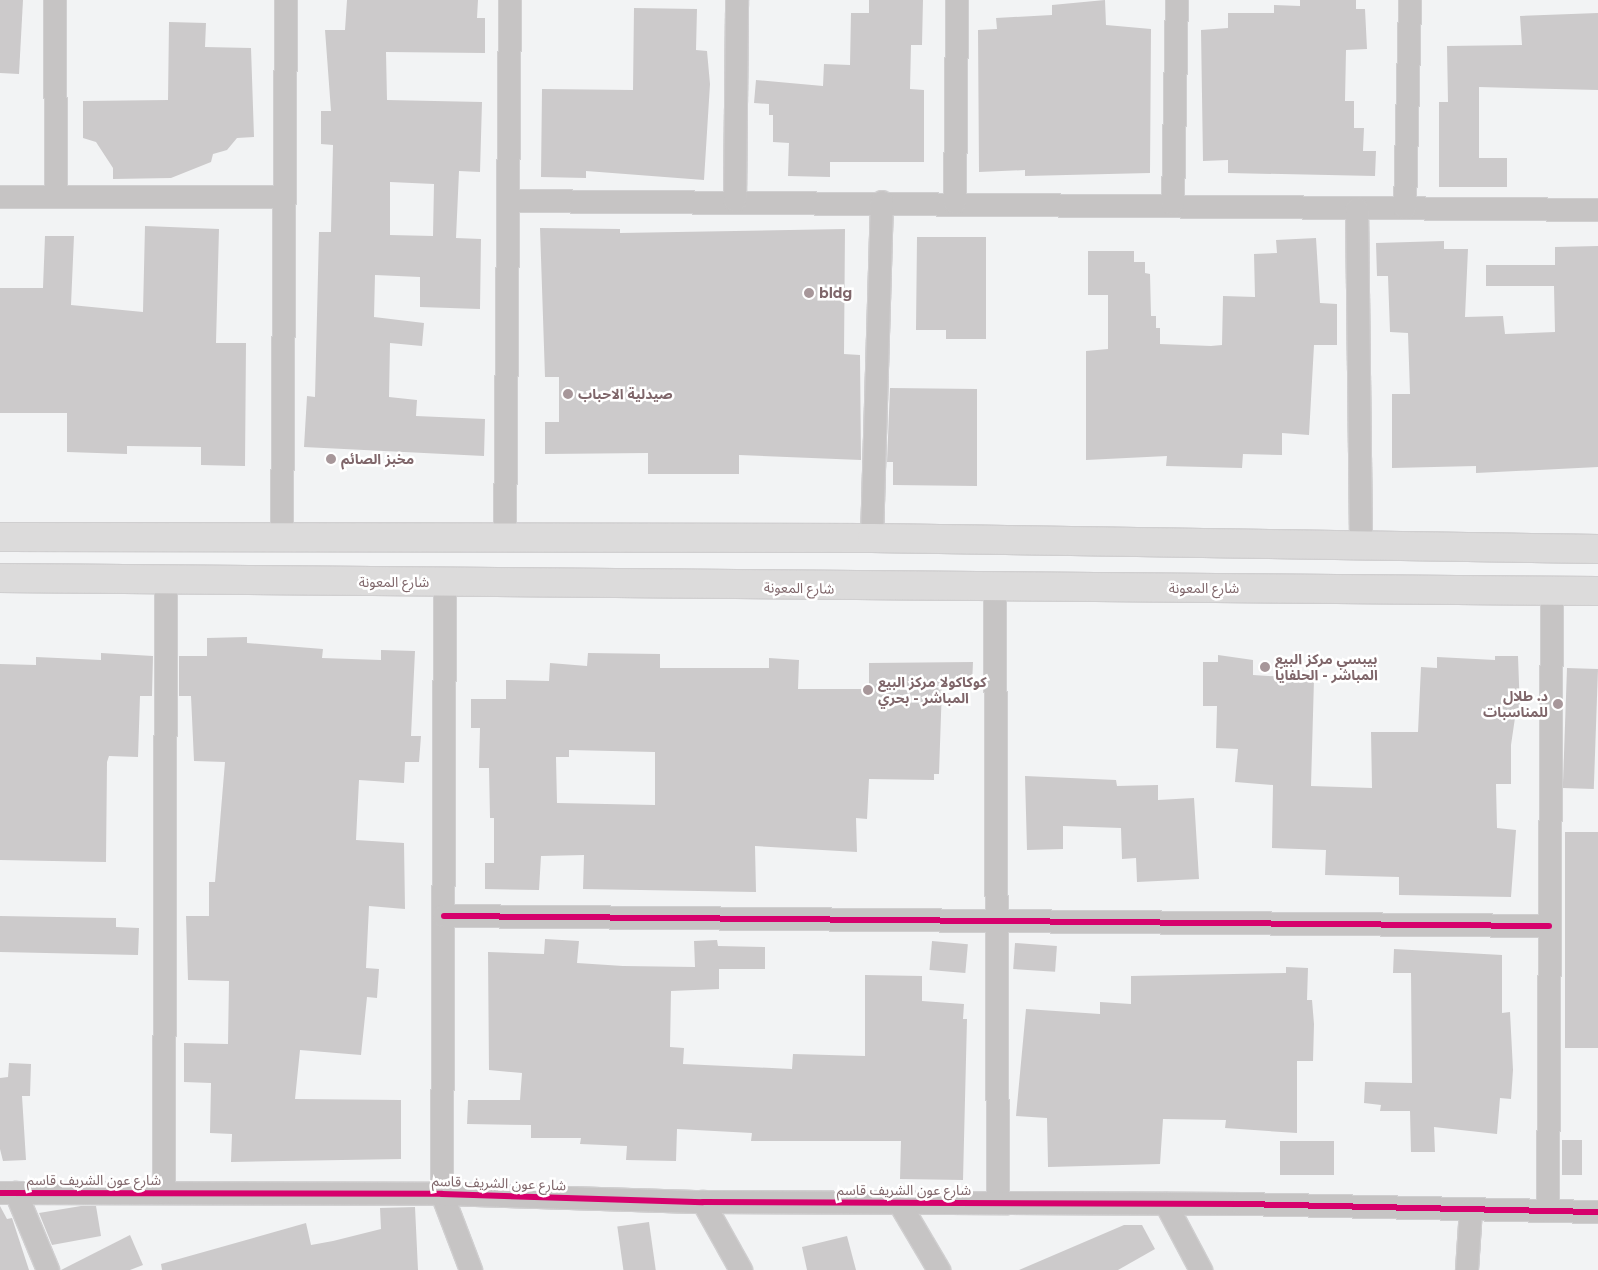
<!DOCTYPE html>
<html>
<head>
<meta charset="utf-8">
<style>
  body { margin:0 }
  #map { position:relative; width:1598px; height:1270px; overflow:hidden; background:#f2f3f4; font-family:Montserrat,"Noto Sans Arabic",sans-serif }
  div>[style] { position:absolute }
  .building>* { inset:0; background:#cccacb; transform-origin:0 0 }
  .roads { filter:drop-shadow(1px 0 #d0cfd0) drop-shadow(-1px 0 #d0cfd0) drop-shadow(0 1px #d0cfd0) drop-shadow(0 -1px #d0cfd0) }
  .minor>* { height:22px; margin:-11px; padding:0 11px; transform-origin:11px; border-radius:11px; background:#c6c4c4 }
  .trunk>* { height:28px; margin:-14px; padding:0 14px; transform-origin:14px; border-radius:14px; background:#dcdbdb }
  .cycleway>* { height:6px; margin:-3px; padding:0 3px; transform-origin:3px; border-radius:3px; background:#d6006c }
  .dots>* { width:14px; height:14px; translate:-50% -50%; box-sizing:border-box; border:2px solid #fff; border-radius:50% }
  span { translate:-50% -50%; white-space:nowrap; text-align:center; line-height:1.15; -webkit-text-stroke:5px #fff; paint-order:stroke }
  .poi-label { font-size:14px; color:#7f666a; font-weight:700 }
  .left { translate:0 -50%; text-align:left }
  .right { translate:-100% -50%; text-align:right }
  .street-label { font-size:14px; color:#7f666a }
</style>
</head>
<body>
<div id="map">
  <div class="building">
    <i style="clip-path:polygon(0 0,23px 0,19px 74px,0 73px)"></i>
    <i style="clip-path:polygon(evenodd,347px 0,478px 0,477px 18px,485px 18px,485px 53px,386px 52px,387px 100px,482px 102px,480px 172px,459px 171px,456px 238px,481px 239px,480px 309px,420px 307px,420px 277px,375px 275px,374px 317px,424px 323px,422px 346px,390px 343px,389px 397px,417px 400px,416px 416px,485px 419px,484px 456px,304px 447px,307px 396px,315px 397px,319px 232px,331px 232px,333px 145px,321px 144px,321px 111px,331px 111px,325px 30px,345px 30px,347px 0,390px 182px,434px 184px,433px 236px,390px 235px,390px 182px)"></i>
    <i style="clip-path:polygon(869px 0,923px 0,922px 45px,911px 45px,910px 89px,924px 90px,924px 162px,830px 162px,830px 177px,788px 176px,789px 143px,773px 142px,773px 115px,769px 115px,769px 104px,754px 103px,756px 80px,823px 86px,824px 64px,850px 65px,851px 13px,869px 13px)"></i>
    <i style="clip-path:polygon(1105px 0,1106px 25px,1151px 29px,1150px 173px,1025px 176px,1025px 170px,979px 172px,978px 30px,997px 29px,996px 18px,1052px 15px,1052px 5px)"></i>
    <i style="clip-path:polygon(1300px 0,1356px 0,1356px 9px,1365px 9px,1367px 49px,1346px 50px,1345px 101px,1354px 101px,1354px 128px,1364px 128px,1363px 151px,1376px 151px,1375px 176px,1228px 173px,1228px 160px,1203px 161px,1201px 30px,1228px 28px,1228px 13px,1274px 13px,1274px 5px,1300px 6px)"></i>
    <i style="clip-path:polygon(634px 8px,697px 9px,696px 50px,707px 51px,710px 84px,704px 180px,586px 171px,586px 178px,541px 177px,542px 89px,633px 90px)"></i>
    <i style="clip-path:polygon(1598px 13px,1598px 90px,1479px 87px,1479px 158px,1507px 158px,1507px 187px,1439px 187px,1439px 102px,1448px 102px,1447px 46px,1522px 45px,1520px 16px)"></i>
    <i style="clip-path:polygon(169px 22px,206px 23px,205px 47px,251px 48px,254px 137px,237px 138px,227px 150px,213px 154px,211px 162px,171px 178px,113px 179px,113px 168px,96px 142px,83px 138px,83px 101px,168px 100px)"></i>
    <i style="clip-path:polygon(145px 226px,219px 229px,216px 343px,246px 343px,245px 466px,201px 465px,201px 447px,127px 446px,127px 454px,67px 452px,67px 413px,0 413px,0 288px,43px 288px,45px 236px,74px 236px,71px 305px,143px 312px)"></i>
    <i style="clip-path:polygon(540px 228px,620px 229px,620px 233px,845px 229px,844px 354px,860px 355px,861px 460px,739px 455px,739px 474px,648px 474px,648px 453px,545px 454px,545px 422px,559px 422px,559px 377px,545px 377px)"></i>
    <i style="clip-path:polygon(917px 237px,986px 237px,986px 339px,946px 339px,946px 330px,916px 330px)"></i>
    <i style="clip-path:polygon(1316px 238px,1320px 303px,1337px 304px,1337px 345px,1314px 345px,1309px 435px,1282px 433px,1282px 455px,1243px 454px,1242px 468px,1166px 466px,1167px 456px,1086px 460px,1086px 351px,1108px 349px,1108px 295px,1088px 295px,1088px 251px,1134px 251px,1134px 262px,1145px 262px,1145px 273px,1150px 274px,1151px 316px,1156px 316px,1156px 328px,1160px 328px,1160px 344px,1211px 346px,1222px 345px,1223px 296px,1255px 297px,1254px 254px,1277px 253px,1276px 240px)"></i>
    <i style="clip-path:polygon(1444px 241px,1444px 249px,1468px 249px,1465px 317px,1503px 316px,1505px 334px,1555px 332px,1554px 286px,1486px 286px,1486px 265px,1555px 265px,1555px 247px,1598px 246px,1598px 467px,1476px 473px,1476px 466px,1392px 468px,1392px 394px,1410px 394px,1408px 333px,1390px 332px,1388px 276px,1377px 276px,1376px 243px)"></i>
    <i style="clip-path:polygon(890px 388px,977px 389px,977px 486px,893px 485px,893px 462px,887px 462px)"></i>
    <i style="clip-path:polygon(247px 637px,247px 643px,323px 649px,322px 658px,381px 660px,381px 650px,415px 651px,411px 736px,421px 736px,419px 762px,405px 762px,404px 783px,359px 780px,356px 840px,404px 843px,405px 909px,369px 906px,366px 968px,379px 969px,377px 998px,367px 997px,361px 1055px,300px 1050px,295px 1099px,401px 1100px,401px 1159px,231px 1162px,232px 1134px,210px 1133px,211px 1083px,184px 1082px,184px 1043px,228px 1044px,229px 981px,188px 980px,186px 916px,209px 916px,209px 882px,215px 882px,225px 762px,194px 761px,191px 696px,179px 696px,179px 656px,207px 656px,207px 638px)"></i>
    <i style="clip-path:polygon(101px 653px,153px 656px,152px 696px,140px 696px,138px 757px,109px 756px,107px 762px,106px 862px,0 860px,0 664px,36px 665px,36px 657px,101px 660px)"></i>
    <i style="clip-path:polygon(evenodd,588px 653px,660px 654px,660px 668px,769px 668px,769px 658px,799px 660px,798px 689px,869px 689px,869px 663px,973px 662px,972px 686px,942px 686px,939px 774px,934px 774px,934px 780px,869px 779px,867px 819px,856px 818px,857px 852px,755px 846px,756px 892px,583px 889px,584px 855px,541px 856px,539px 890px,485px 889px,485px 863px,494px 863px,494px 818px,490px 818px,489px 768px,479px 768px,480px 728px,471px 728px,471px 699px,506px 699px,506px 680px,549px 681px,550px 663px,587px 666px,588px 653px,569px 750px,655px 752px,655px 805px,557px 803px,556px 757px,569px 757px,569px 750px)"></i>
    <i style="clip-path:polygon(1218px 655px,1253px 660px,1253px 675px,1314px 679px,1311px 786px,1372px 788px,1371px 732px,1418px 732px,1421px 667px,1437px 668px,1437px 657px,1495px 660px,1495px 656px,1518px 656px,1520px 711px,1516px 711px,1511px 745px,1511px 784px,1496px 784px,1497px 828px,1516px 830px,1511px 897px,1399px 895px,1399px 877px,1325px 875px,1326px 850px,1272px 848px,1273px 785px,1235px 782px,1238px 749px,1216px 748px,1217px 706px,1203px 706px,1203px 662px,1218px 662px)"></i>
    <i style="left:1567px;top:668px;width:31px;height:120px;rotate:2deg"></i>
    <i style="clip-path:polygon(1025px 776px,1116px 780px,1117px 786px,1158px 785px,1158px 800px,1194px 798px,1199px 879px,1137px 882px,1136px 858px,1122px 859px,1121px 828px,1063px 826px,1063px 849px,1027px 850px)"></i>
    <i style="left:1565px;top:832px;width:33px;height:216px"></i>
    <i style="clip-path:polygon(0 916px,116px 918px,116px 927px,139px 928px,138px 955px,0 952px)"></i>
    <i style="clip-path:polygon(545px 939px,579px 941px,577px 963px,623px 966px,695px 967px,694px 941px,717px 940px,718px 946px,765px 947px,765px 969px,719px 969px,719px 989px,671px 991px,670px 1047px,684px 1048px,683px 1064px,792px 1069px,793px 1054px,865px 1056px,865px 975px,922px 976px,922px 1001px,964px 1004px,963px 1019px,967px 1019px,963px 1180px,900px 1179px,901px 1141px,751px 1141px,752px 1133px,677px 1129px,676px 1161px,626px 1160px,627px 1146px,580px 1144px,581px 1138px,531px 1138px,531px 1125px,467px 1124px,468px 1100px,520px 1100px,522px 1073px,489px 1070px,488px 952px,544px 954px)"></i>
    <i style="left:932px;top:941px;width:36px;height:29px;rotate:5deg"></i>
    <i style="left:1015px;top:943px;width:42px;height:26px;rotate:4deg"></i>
    <i style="clip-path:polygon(1394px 949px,1502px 955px,1502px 1013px,1510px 1012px,1513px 1070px,1511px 1099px,1500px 1098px,1497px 1134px,1434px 1127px,1435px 1152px,1411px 1152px,1410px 1111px,1380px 1111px,1381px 1105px,1364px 1103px,1365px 1082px,1412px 1083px,1411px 973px,1393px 973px)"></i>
    <i style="clip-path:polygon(1286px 967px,1308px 968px,1307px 1000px,1312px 1000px,1314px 1024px,1313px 1061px,1297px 1061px,1297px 1133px,1225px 1128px,1226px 1120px,1163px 1119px,1160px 1164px,1048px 1167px,1047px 1118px,1016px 1116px,1026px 1009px,1100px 1014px,1100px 1002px,1131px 1004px,1131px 976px,1286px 973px)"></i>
    <i style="clip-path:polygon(9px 1063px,31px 1064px,30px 1096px,22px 1096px,26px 1160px,3px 1161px,0 1149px,0 1078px,8px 1077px)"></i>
    <i style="left:1562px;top:1140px;width:20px;height:35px"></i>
    <i style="left:1280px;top:1141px;width:54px;height:34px"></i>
    <i style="clip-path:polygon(0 1206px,7px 1219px,12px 1218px,29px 1270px,0 1270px)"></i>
    <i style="clip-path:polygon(81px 1206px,96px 1206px,101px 1236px,52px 1245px,39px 1213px)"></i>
    <i style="clip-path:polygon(415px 1207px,418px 1270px,162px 1270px,161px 1264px,306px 1223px,311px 1245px,333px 1241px,381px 1229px,380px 1208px)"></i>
    <i style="left:649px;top:1222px;width:49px;height:32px;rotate:82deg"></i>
    <i style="clip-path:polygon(1124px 1225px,1142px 1225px,1155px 1249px,1118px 1270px,1019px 1270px)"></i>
    <i style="clip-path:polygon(130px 1235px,143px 1265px,130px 1270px,61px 1270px)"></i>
    <i style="clip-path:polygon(847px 1236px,856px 1270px,807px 1270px,802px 1247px)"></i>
  </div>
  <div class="roads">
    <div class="minor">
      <i style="left:55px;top:0;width:197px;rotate:89.7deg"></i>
      <i style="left:0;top:197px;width:284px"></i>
      <i style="left:510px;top:201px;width:1088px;rotate:0.47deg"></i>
      <i style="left:735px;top:201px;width:201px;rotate:-89.4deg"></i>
      <i style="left:955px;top:203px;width:203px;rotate:-89.4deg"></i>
      <i style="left:1173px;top:204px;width:204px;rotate:-88.9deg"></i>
      <i style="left:1405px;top:208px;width:208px;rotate:-88.6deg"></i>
      <i style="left:1357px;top:209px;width:335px;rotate:89.3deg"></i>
      <i style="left:872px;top:538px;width:336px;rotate:-88.3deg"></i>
      <i style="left:282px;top:539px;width:539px;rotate:-89.57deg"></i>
      <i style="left:505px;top:540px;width:540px;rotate:-89.47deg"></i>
      <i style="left:445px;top:583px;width:611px;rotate:90.28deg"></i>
      <i style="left:442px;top:1194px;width:81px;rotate:69.1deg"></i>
      <i style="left:995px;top:587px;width:615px;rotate:89.72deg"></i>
      <i style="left:444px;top:916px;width:1105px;rotate:0.52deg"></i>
      <i style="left:0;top:1193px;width:442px;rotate:0.1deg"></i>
      <i style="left:442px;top:1194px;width:261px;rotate:1.8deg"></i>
      <i style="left:703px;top:1202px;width:539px;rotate:0.21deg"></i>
      <i style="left:1242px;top:1204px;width:356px;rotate:1.3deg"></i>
      <i style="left:16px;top:1193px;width:83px;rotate:67.4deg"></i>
      <i style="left:164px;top:1193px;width:612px;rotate:-89.81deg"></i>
      <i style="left:703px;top:1202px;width:78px;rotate:60.8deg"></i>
      <i style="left:900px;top:1204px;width:77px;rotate:59.4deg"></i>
      <i style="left:1166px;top:1204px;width:75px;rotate:62.1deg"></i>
      <i style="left:1548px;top:1211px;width:621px;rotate:-89.63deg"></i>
      <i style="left:1467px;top:1270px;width:60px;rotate:-86.2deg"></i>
    </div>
    <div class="trunk">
      <i style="left:0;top:537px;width:872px;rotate:0.07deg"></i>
      <i style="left:872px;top:538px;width:726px;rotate:0.87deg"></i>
      <i style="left:0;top:578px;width:1598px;rotate:0.47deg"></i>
    </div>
  </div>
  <div class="cycleway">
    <i style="left:444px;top:916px;width:1105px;rotate:0.52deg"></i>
    <i style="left:0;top:1193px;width:442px;rotate:0.1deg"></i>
    <i style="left:442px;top:1194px;width:261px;rotate:1.8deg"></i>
    <i style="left:703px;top:1202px;width:539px;rotate:0.21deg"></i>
    <i style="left:1242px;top:1204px;width:356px;rotate:1.3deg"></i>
  </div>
  <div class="dots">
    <i style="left:809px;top:293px;background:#a7979a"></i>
    <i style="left:568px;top:394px;background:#a7979a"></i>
    <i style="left:331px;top:459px;background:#a7979a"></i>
    <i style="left:1265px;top:667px;background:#a7979a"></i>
    <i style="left:868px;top:690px;background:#a7979a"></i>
    <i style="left:1558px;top:704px;background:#a7979a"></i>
  </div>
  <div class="poi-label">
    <span class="left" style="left:819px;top:293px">bldg</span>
    <span class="left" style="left:578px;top:394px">صيدلية الاحباب</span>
    <span class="left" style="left:341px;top:459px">مخبز الصائم</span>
    <span class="left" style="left:1275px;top:667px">بيبسي مركز البيع<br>المباشر - الحلفايا</span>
    <span class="left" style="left:878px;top:690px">كوكاكولا مركز البيع<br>المباشر - بحري</span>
    <span class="right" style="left:1548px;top:704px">د. طلال<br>للمناسبات</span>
  </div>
  <div class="street-label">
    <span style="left:394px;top:582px">شارع المعونة</span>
    <span style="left:799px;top:588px;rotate:1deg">شارع المعونة</span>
    <span style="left:1204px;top:588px">شارع المعونة</span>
    <span style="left:94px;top:1180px">شارع عون الشريف قاسم</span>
    <span style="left:499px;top:1183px;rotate:2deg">شارع عون الشريف قاسم</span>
    <span style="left:904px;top:1190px">شارع عون الشريف قاسم</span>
  </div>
</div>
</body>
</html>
